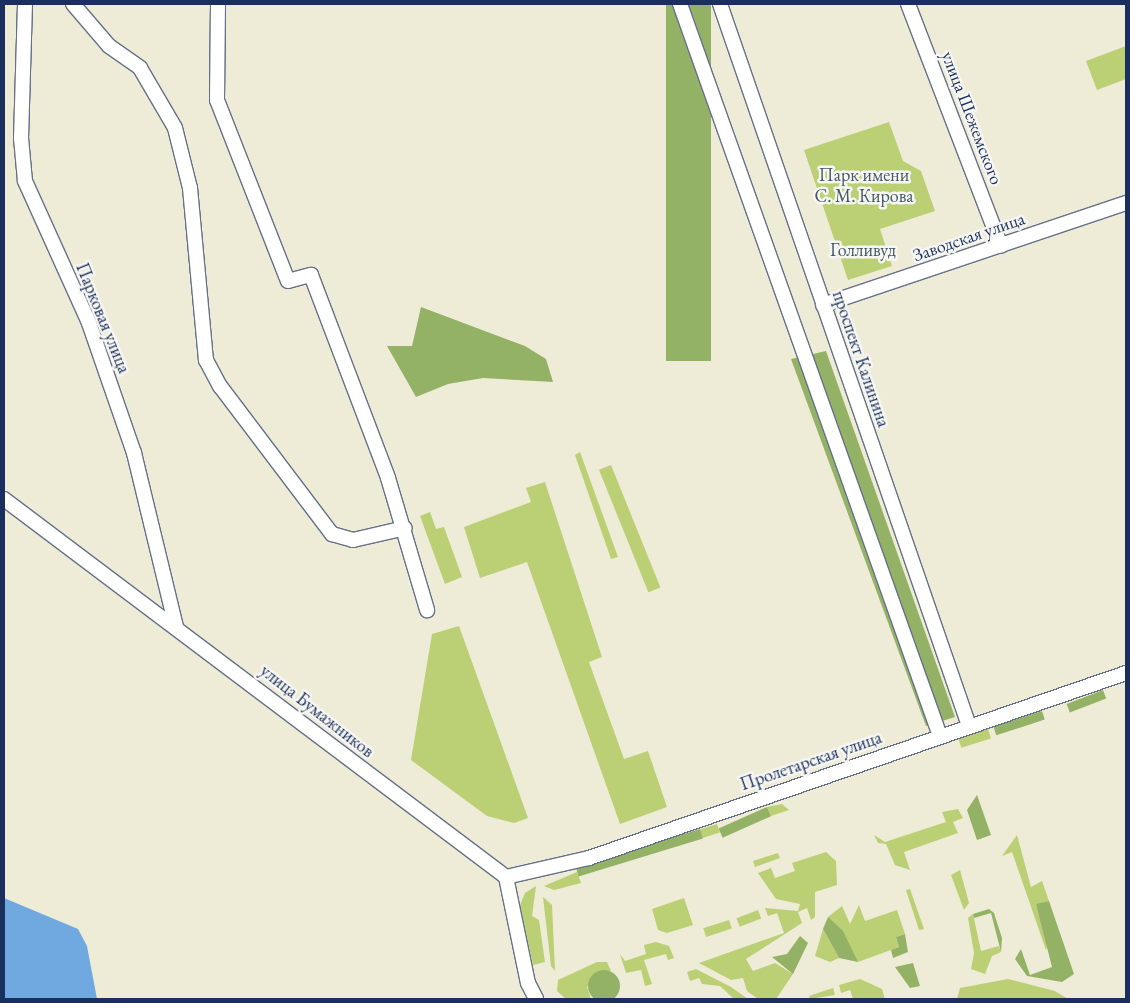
<!DOCTYPE html>
<html>
<head>
<meta charset="utf-8">
<style>
  body { margin:0 }
  #map { position:relative; width:1130px; height:1003px; overflow:hidden; background:#eeebd7; font-family:"EB Garamond",serif }
  div>[style] { position:absolute }
  .green>* { inset:0; background:#bbd074; transform-origin:0 0 }
  .forest>* { inset:0; background:#94b266; transform-origin:0 0 }
  .round { border-radius:50% }
  .water>* { inset:0; background:#70a9e0 }
  .roads { filter:drop-shadow(1px 0 #657188) drop-shadow(-1px 0 #657188) drop-shadow(0 1px #657188) drop-shadow(0 -1px #657188) }
  .minor>* { height:14px; margin:-7px; padding:0 7px; transform-origin:7px; border-radius:7px; background:#fff }
  span { translate:-50% -50%; white-space:nowrap; text-align:center; line-height:1.15; -webkit-text-stroke:5px #f6f6f2; paint-order:stroke }
  .street-label { font-size:18px; color:#1b2f5e }
  .park-label { font-size:18px; color:#435764 }
  .frame { position:absolute; inset:0; border:5px solid #1b2f5e; pointer-events:none }
</style>
</head>
<body>
<div id="map">
  <div class="green">
    <i style="clip-path:polygon(1126px 46px,1126px 79px,1097px 90px,1086px 61px)"></i>
    <i style="clip-path:polygon(889px 122px,903px 161px,921px 171px,935px 211px,880px 229px,892px 266px,848px 280px,804px 150px)"></i>
    <i style="clip-path:polygon(580px 452px,618px 557px,611px 559px,575px 455px)"></i>
    <i style="left:611px;top:465px;width:132px;height:13px;rotate:68deg"></i>
    <i style="clip-path:polygon(545px 482px,602px 657px,589px 662px,624px 759px,648px 751px,667px 807px,620px 824px,527px 562px,480px 578px,464px 527px,531px 502px,526px 488px)"></i>
    <i style="clip-path:polygon(430px 512px,436px 529px,444px 527px,462px 577px,445px 584px,420px 516px)"></i>
    <i style="clip-path:polygon(459px 626px,528px 818px,514px 823px,487px 816px,411px 760px,432px 634px)"></i>
    <i style="left:988px;top:729px;width:10px;height:31px;rotate:73deg"></i>
    <i style="clip-path:polygon(782px 804px,789px 810px,771px 816px,767px 807px)"></i>
    <i style="clip-path:polygon(958px 809px,963px 818px,953px 822px,958px 833px,904px 852px,910px 870px,895px 865px,886px 844px,878px 843px,874px 835px,885px 842px,946px 822px,942px 812px)"></i>
    <i style="left:717px;top:824px;width:9px;height:18px;rotate:72deg"></i>
    <i style="clip-path:polygon(1017px 835px,1031px 887px,1042px 881px,1049px 901px,1036px 905px,1049px 942px,1046px 950px,1012px 852px,1002px 856px)"></i>
    <i style="clip-path:polygon(826px 852px,836px 861px,837px 885px,815px 892px,815px 917px,811px 920px,807px 908px,798px 912px,802px 923px,746px 959px,753px 971px,775px 963px,793px 974px,776px 999px,758px 999px,747px 991px,743px 978px,731px 980px,699px 963px,784px 933px,777px 913px,768px 916px,765px 908px,798px 911px,800px 904px,776px 899px,758px 873px,771px 868px,775px 878px,795px 871px,792px 863px)"></i>
    <i style="clip-path:polygon(778px 853px,780px 858px,755px 867px,753px 861px)"></i>
    <i style="clip-path:polygon(960px 870px,969px 903px,964px 910px,951px 875px)"></i>
    <i style="clip-path:polygon(577px 872px,581px 883px,554px 890px,544px 886px)"></i>
    <i style="clip-path:polygon(536px 886px,532px 916px,539px 920px,545px 962px,533px 965px,520px 905px,525px 893px)"></i>
    <i style="clip-path:polygon(910px 889px,924px 929px,919px 930px,906px 890px)"></i>
    <i style="clip-path:polygon(543px 897px,552px 905px,555px 971px,551px 966px)"></i>
    <i style="clip-path:polygon(684px 898px,693px 925px,667px 933px,658px 930px,652px 909px)"></i>
    <i style="clip-path:polygon(859px 905px,865px 921px,897px 910px,905px 934px,896px 937px,899px 947px,858px 962px,828px 917px,842px 906px,850px 924px)"></i>
    <i style="left:758px;top:910px;width:9px;height:23px;rotate:69deg"></i>
    <i style="clip-path:polygon(973px 914px,981px 951px,999px 946px,1001px 952px,992px 956px,985px 974px,971px 969px,974px 953px,968px 918px)"></i>
    <i style="left:729px;top:920px;width:9px;height:27px;rotate:72deg"></i>
    <i style="clip-path:polygon(823px 929px,839px 958px,830px 962px,815px 956px)"></i>
    <i style="clip-path:polygon(656px 942px,669px 946px,674px 958px,668px 960px,666px 954px,644px 960px,652px 984px,645px 986px,641px 970px,626px 973px,620px 954px,625px 961px,646px 954px,644px 945px)"></i>
    <i style="clip-path:polygon(597px 962px,607px 962px,611px 971px,603px 971px,587px 987px,591px 999px,566px 999px,557px 991px,558px 980px)"></i>
    <i style="clip-path:polygon(696px 969px,731px 987px,748px 999px,734px 999px,720px 986px,702px 984px,699px 978px,690px 981px,687px 972px)"></i>
    <i style="clip-path:polygon(860px 979px,882px 989px,885px 999px,853px 999px,850px 990px,841px 993px,839px 985px)"></i>
    <i style="clip-path:polygon(1008px 979px,1055px 991px,1068px 999px,957px 999px,960px 988px)"></i>
    <i style="clip-path:polygon(833px 988px,835px 995px,810px 999px,809px 996px)"></i>
  </div>
  <div class="forest">
    <i style="left:666px;top:4px;width:45px;height:357px"></i>
    <i style="clip-path:polygon(421px 307px,525px 346px,546px 359px,553px 382px,483px 378px,448px 384px,416px 397px,387px 346px,412px 346px)"></i>
    <i style="clip-path:polygon(826px 351px,955px 717px,926px 726px,791px 359px)"></i>
    <i style="left:1103px;top:690px;width:9px;height:39px;rotate:69deg"></i>
    <i style="left:1042px;top:711px;width:9px;height:51px;rotate:72deg"></i>
    <i style="clip-path:polygon(977px 795px,991px 835px,977px 840px,967px 810px)"></i>
    <i style="left:767px;top:807px;width:10px;height:53px;rotate:66deg"></i>
    <i style="left:700px;top:829px;width:10px;height:130px;rotate:73deg"></i>
    <i style="clip-path:polygon(1049px 901px,1074px 974px,1062px 982px,1027px 976px,1015px 959px,1021px 949px,1030px 975px,1052px 967px,1036px 904px)"></i>
    <i style="clip-path:polygon(989px 909px,994px 913px,1002px 938px,1001px 952px,991px 913px,974px 918px,973px 914px)"></i>
    <i style="clip-path:polygon(828px 917px,843px 931px,858px 962px,839px 958px,823px 929px)"></i>
    <i style="clip-path:polygon(905px 934px,908px 952px,893px 958px,891px 950px,899px 947px,896px 937px)"></i>
    <i style="clip-path:polygon(800px 936px,808px 943px,793px 974px,772px 957px,787px 954px)"></i>
    <i style="clip-path:polygon(913px 963px,920px 986px,910px 988px,895px 967px)"></i>
    <i class="round" style="left:588px;top:970px;width:32px;height:32px"></i>
  </div>
  <div class="water">
    <i style="clip-path:polygon(4px 898px,78px 929px,87px 946px,97px 999px,4px 999px)"></i>
  </div>
  <div class="roads">
    <div class="minor">
      <i style="left:25px;top:4px;width:134px;rotate:91.7deg"></i>
      <i style="left:21px;top:138px;width:43px;rotate:84.7deg"></i>
      <i style="left:25px;top:181px;width:156px;rotate:65.7deg"></i>
      <i style="left:89px;top:323px;width:138px;rotate:70.9deg"></i>
      <i style="left:134px;top:453px;width:179px;rotate:76.4deg"></i>
      <i style="left:73px;top:4px;width:55px;rotate:49.4deg"></i>
      <i style="left:109px;top:46px;width:38px;rotate:35deg"></i>
      <i style="left:140px;top:68px;width:69px;rotate:59.7deg"></i>
      <i style="left:175px;top:128px;width:62px;rotate:76deg"></i>
      <i style="left:190px;top:188px;width:173px;rotate:84.7deg"></i>
      <i style="left:206px;top:360px;width:30px;rotate:62deg"></i>
      <i style="left:220px;top:386px;width:186px;rotate:52.9deg"></i>
      <i style="left:332px;top:534px;width:22px;rotate:16deg"></i>
      <i style="left:353px;top:540px;width:53px;rotate:-13deg"></i>
      <i style="left:218px;top:4px;width:96px;rotate:90.6deg"></i>
      <i style="left:217px;top:100px;width:194px;rotate:68.6deg"></i>
      <i style="left:288px;top:281px;width:24px;rotate:-15deg"></i>
      <i style="left:311px;top:275px;width:217px;rotate:69.2deg"></i>
      <i style="left:388px;top:478px;width:138px;rotate:73.5deg"></i>
      <i style="left:680px;top:4px;width:777px;rotate:70.45deg"></i>
      <i style="left:720px;top:4px;width:764px;rotate:70.97deg"></i>
      <i style="left:908px;top:4px;width:259px;rotate:69deg"></i>
      <i style="left:823px;top:305px;width:320px;rotate:-18.6deg"></i>
      <i style="left:4px;top:499px;width:628px;rotate:36.98deg"></i>
      <i style="left:506px;top:877px;width:108px;rotate:78.3deg"></i>
      <i style="left:528px;top:983px;width:18px;rotate:63deg"></i>
      <i style="left:506px;top:877px;width:85px;rotate:-12.9deg"></i>
      <i style="left:589px;top:858px;width:568px;rotate:-19.01deg"></i>
    </div>
  </div>
  <div class="street-label">
    <span style="left:972px;top:118px;rotate:69deg">улица Шежемского</span>
    <span style="left:969px;top:237px;rotate:-19deg">Заводская улица</span>
    <span style="left:103px;top:318px;rotate:68deg">Парковая улица</span>
    <span style="left:861px;top:359px;rotate:71deg">проспект Калинина</span>
    <span style="left:317px;top:711px;rotate:38deg">улица Бумажников</span>
    <span style="left:811px;top:761px;rotate:-19deg">Пролетарская улица</span>
  </div>
  <div class="park-label">
    <span style="left:864px;top:186px">Парк имени<br>С. М. Кирова</span>
    <span style="left:863px;top:250px">Голливуд</span>
  </div>
  <div class="frame"></div>
</div>
</body>
</html>
